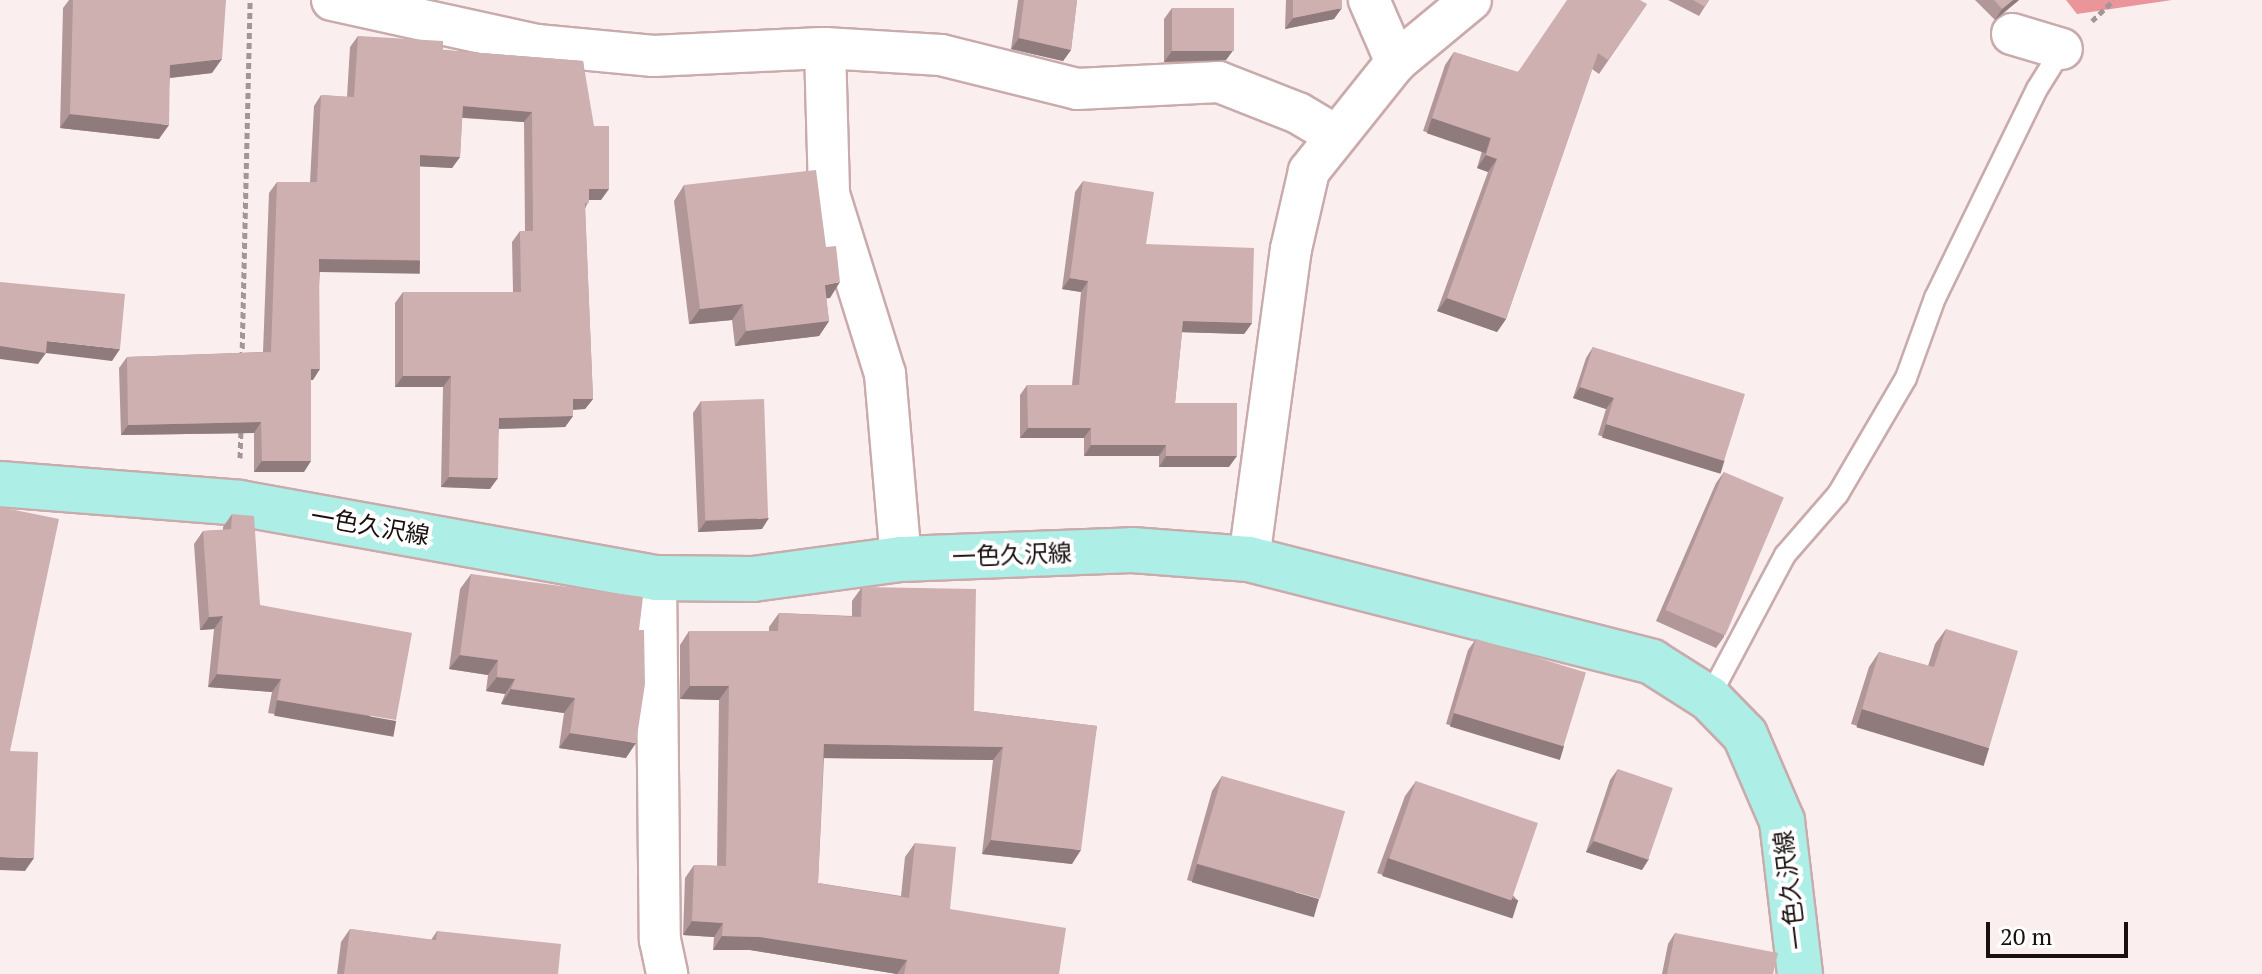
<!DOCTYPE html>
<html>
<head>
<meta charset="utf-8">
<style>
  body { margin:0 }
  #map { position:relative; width:2262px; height:974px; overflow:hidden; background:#fbeeef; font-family:"PT Serif","Noto Sans JP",serif }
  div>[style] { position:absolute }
  .forest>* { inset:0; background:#e9959a }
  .path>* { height:5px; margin-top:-2.5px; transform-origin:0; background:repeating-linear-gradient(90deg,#a29697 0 6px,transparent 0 10px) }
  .roads { filter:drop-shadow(2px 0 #c9abac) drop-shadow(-2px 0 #c9abac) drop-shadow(0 2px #c9abac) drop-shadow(0 -2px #c9abac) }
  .lane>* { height:20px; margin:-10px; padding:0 10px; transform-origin:10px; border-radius:10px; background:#fff }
  .street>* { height:40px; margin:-20px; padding:0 20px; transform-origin:20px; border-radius:20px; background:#fff }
  .primary>* { height:44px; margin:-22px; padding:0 22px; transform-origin:22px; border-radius:22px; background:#adeee6 }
  .wall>* { inset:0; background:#b19798 }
  .shaded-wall>* { inset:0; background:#907b7c; transform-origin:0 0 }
  .building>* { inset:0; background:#ceb0b1; transform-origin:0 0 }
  span { translate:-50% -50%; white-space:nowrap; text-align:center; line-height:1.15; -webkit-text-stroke:8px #fff; paint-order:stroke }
  .street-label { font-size:24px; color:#1a1010 }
  .scale { position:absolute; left:1986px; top:922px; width:142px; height:36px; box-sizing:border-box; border:4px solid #1a1010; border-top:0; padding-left:10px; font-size:24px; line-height:28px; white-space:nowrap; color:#1a1010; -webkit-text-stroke:6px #fff; paint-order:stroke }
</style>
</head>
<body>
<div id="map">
  <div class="forest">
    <i style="clip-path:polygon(2066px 0,2172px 0,2077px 14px)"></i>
  </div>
  <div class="path">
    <i style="left:2092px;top:21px;width:30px;rotate:-44deg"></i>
    <i style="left:242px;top:358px;width:358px;rotate:-88.7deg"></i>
    <i style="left:240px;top:458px;width:30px;rotate:-88deg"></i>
  </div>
  <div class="roads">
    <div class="lane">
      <i style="left:1709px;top:698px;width:162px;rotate:-62deg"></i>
      <i style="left:1785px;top:555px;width:81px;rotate:-49deg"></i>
      <i style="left:1838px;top:494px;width:134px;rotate:-59.6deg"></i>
      <i style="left:1906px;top:378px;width:85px;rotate:-70.1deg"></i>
      <i style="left:1935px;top:298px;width:233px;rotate:-64deg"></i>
      <i style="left:2037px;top:89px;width:47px;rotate:-58deg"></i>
    </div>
    <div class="street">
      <i style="left:332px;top:0;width:210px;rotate:12.4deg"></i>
      <i style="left:537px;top:45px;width:117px;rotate:5.4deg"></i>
      <i style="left:653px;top:56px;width:172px;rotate:-2.7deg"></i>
      <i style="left:825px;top:48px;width:116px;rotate:3.5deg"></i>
      <i style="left:941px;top:55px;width:140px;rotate:14deg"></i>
      <i style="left:1077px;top:89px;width:142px;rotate:-2.8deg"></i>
      <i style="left:1219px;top:82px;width:85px;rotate:21.4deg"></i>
      <i style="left:1298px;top:113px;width:43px;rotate:30.7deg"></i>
      <i style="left:1369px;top:0;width:68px;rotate:66.5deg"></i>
      <i style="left:2012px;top:34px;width:52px;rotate:16.7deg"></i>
      <i style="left:825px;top:48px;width:146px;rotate:88.4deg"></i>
      <i style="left:829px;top:194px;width:189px;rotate:72.7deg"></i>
      <i style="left:885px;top:374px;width:186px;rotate:85.1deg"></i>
      <i style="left:1249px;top:559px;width:313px;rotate:-82.3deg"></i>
      <i style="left:1291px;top:249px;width:80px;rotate:-77deg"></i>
      <i style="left:1309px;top:171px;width:139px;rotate:-51.4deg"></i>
      <i style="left:1396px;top:62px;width:97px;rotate:-39.6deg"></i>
      <i style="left:656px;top:578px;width:362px;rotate:89.4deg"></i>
      <i style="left:660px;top:940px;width:35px;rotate:78deg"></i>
    </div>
    <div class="primary">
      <i style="left:0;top:484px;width:240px;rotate:4.5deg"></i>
      <i style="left:239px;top:503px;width:424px;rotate:10.2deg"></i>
      <i style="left:656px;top:578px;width:97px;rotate:0.6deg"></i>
      <i style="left:753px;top:579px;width:149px;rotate:-7.7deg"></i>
      <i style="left:901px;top:559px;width:231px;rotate:-2.2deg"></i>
      <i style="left:1132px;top:550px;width:117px;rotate:4.4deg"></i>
      <i style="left:1249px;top:559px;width:416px;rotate:14.3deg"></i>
      <i style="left:1652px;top:662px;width:67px;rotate:32.3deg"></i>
      <i style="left:1709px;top:698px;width:52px;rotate:45.8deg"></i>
      <i style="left:1745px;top:735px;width:94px;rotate:66.7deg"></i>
      <i style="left:1782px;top:821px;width:154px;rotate:83.3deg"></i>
    </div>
  </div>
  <div class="wall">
    <i style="clip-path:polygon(69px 0,226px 0,212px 73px,170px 78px,159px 139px,60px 128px,63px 8px)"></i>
    <i style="clip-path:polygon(1018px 0,1077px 0,1071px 50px,1063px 61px,1011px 49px)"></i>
    <i style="clip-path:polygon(1286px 0,1342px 0,1334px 19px,1285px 29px)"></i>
    <i style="clip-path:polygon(1668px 0,1709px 0,1699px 16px)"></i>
    <i style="clip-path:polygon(1975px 0,2019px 0,1995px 20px)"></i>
    <i style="clip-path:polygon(1647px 4px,1599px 74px,1592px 69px,1506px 319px,1497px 332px,1437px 311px,1488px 172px,1477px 168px,1482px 151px,1423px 131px,1445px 65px,1454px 52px,1517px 72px)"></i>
    <i style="clip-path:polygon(1172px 8px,1234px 49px,1226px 60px,1164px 62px,1164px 19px)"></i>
    <i style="clip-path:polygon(358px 36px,443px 50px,583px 61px,601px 200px,589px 200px,585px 209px,593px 399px,585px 409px,573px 410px,573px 416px,565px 427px,499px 429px,490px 489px,441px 487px,443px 387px,395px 387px,395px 303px,403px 292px,513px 292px,512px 242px,520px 231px,525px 231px,524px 122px,462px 118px,460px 157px,452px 168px,420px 166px,420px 260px,412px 271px,320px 270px,313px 380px,311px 380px,304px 472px,254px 472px,254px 433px,121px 435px,119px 368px,127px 357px,263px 352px,269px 193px,277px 182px,310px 182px,314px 106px,321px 95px,347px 97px,350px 47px)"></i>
    <i style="clip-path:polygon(1083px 181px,1146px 244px,1252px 323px,1244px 334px,1182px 332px,1175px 403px,1229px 467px,1159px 467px,1159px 456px,1084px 456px,1084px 438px,1020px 438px,1020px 395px,1027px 385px,1072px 385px,1081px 292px,1062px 289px,1075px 192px)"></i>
    <i style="clip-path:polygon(684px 185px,830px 298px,826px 298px,829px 321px,819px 336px,735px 346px,732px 320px,689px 324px,674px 201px)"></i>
    <i style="clip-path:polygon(1593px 347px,1724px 461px,1716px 472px,1598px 435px,1606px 409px,1573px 398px,1586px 358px)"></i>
    <i style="clip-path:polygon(701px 401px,762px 529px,698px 532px,693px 413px)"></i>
    <i style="clip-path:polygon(1724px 472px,1724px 637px,1716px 648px,1656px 621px,1716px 483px)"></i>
    <i style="clip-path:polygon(232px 514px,260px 605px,387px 733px,268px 713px,272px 692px,208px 687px,214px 629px,200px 630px,194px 544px,203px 531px,223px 530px,223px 527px)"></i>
    <i style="clip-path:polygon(471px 574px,639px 630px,626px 758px,559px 748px,564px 713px,501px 704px,505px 694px,486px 691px,488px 675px,449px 669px,460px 589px)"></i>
    <i style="clip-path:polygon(862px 587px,974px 711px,1097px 726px,1072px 864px,982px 854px,993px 760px,824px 758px,818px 883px,901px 896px,905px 857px,915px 843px,950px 909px,1059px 974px,897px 974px,750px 950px,713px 950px,714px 937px,683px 935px,685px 878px,694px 865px,717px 866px,719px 700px,680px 699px,680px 645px,689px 631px,769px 631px,769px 627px,779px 613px,852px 616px,852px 601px)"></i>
    <i style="clip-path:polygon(1946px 629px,1978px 763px,1851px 724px,1869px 667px,1879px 652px,1928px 666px,1935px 644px)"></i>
    <i style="clip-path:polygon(1476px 639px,1564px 746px,1556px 758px,1446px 724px,1468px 650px)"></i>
    <i style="clip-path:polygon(1618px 769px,1642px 870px,1586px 852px,1610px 780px)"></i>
    <i style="clip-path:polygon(1222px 776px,1309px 914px,1187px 880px,1212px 791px)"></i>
    <i style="clip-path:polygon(1416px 781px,1518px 901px,1507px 916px,1377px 873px,1405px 796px)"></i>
    <i style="clip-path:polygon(350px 929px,431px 940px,437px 931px,558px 974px,337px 974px,341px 942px)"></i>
    <i style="clip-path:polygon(1675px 933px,1773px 974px,1662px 974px,1668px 944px)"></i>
  </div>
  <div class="shaded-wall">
    <i style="clip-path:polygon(2013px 0,2019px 0,1995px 20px,2002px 9px)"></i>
    <i style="clip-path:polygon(1342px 8px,1334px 19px,1285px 29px,1293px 18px)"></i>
    <i style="clip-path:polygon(1019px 38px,1071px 50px,1063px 61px,1011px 49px)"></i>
    <i style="clip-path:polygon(1234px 49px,1226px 60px,1164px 62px,1172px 51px)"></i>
    <i style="clip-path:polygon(222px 59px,212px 73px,160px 79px,170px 65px)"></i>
    <i style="clip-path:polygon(463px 106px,532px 112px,524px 122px,455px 117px)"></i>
    <i style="clip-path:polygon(70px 114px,169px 125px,159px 139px,60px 128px)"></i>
    <i style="left:1432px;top:118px;width:62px;height:16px;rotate:19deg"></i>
    <i style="clip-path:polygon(420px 155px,460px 157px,452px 168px,412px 166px)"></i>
    <i style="clip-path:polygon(1486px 155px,1497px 159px,1488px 172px,1477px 168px)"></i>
    <i style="clip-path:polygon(589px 189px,609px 189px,601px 200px,581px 200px)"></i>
    <i style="left:319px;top:259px;width:101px;height:13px;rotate:1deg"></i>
    <i style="clip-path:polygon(1070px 278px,1088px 281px,1081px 292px,1062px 289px)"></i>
    <i style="clip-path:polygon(840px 282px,830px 298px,814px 300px,825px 285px)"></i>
    <i style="clip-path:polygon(1447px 298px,1506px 319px,1497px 332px,1437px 311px)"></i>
    <i style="clip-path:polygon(743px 304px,732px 320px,689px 324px,700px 309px)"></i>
    <i style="clip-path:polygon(829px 321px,819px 336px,735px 346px,746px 331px)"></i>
    <i style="clip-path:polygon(1183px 321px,1252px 323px,1244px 334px,1175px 332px)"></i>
    <i style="clip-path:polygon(47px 341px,120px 349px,112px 361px,46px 353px,38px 364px,0 359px,0 346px)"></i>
    <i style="clip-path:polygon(311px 369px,320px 369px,313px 380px,303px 380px)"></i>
    <i style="clip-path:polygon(403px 376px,451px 376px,443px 387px,395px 387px)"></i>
    <i style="clip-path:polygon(1580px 387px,1614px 398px,1606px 409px,1573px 398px)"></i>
    <i style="clip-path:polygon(573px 399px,593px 399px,585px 409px,565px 410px)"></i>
    <i style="clip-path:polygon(573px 416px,565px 427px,492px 429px,499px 418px)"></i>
    <i style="clip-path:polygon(261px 422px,254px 433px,121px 435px,128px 425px)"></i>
    <i style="left:1606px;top:424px;width:124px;height:14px;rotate:17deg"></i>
    <i style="clip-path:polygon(1028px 428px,1091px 428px,1084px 438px,1020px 438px)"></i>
    <i style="clip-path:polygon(1091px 445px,1166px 445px,1159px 456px,1084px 456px)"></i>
    <i style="clip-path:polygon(1166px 456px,1237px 456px,1229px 467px,1159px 467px)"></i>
    <i style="clip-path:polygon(262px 461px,311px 461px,304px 472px,254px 472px)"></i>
    <i style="clip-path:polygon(449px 477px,498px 478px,490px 489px,441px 487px)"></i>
    <i style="clip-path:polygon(769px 518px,762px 529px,698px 532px,706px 521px)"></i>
    <i style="clip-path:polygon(223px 616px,214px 629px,200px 630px,209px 617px)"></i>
    <i style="clip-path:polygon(460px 655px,498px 660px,488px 675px,449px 669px)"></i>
    <i style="clip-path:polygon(217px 674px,281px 679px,272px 692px,208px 687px)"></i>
    <i style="clip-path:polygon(497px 677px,515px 679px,505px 694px,486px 691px)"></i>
    <i style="clip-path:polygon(690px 686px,729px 686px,719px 700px,680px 699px)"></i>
    <i style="clip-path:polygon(511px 689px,575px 698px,564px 713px,501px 704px)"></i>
    <i style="left:277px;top:700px;width:121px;height:16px;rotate:10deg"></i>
    <i style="left:1862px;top:709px;width:133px;height:19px;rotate:17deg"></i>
    <i style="left:1454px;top:713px;width:115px;height:14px;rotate:17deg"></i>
    <i style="clip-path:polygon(570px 733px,636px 743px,626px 758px,559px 748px)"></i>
    <i style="clip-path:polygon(824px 744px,1003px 747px,993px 760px,815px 758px)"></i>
    <i style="clip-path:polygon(991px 840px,1081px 850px,1072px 864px,982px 854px)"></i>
    <i style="clip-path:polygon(1594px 841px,1649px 859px,1642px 870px,1586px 852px)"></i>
    <i style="clip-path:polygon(0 857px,34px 858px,25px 871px,0 870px)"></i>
    <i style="left:1388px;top:858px;width:137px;height:19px;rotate:18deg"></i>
    <i style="left:1197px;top:864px;width:127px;height:19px;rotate:16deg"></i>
    <i style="clip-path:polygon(692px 921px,723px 923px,714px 937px,683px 935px)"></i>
    <i style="clip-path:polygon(722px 936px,760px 937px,907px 960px,897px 974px,750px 950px,713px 950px)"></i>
  </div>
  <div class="building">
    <i style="clip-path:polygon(73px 0,226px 0,222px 59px,170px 65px,169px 125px,70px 114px)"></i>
    <i style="clip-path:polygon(1024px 0,1077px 0,1071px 50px,1019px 38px)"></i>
    <i style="clip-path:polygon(1293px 0,1342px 0,1342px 8px,1293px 18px)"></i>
    <i style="clip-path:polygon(1567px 0,1640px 0,1647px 4px,1608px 60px,1598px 53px,1506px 319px,1447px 298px,1497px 159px,1486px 155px,1491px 138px,1432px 118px,1454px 52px,1518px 72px)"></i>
    <i style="clip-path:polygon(1693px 0,1709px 0,1705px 7px)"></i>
    <i style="clip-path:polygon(1994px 0,2013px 0,2002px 9px)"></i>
    <i style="left:1172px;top:8px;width:62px;height:43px"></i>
    <i style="clip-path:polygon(358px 36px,443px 41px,443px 50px,583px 61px,594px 126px,609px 126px,609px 189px,589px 189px,589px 203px,585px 203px,593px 399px,573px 399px,573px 416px,499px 418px,498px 478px,449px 477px,451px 376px,403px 376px,403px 292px,521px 292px,520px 231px,533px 231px,532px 112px,463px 106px,460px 157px,420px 155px,420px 260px,319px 259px,320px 369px,311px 369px,311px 461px,262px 461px,261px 422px,128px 425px,127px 357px,271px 352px,277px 182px,317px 182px,321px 95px,354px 97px)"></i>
    <i style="clip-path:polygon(816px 170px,826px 247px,836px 246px,840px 282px,825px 285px,829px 321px,746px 331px,743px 304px,700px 309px,684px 185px)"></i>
    <i style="clip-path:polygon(1083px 181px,1154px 192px,1146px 244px,1254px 248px,1252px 323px,1183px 321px,1175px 403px,1237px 403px,1237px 456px,1166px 456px,1166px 445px,1091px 445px,1091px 428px,1028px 428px,1027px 385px,1079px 385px,1088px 281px,1070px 278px)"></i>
    <i style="clip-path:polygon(0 282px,125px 294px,120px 349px,47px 341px,46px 353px,0 346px)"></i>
    <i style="clip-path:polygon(1593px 347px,1745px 394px,1724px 461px,1606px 424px,1614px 398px,1580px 387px)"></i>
    <i style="left:764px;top:399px;width:119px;height:63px;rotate:88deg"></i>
    <i style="left:1724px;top:472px;width:65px;height:150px;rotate:23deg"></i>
    <i style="clip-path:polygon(0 507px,59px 519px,10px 751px,38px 752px,34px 858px,0 857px)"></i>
    <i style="clip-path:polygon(232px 514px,254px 516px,260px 605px,412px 633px,396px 720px,277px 700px,281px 679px,217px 674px,223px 616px,209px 617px,203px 531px,231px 529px)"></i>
    <i style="clip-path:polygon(471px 574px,643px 597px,639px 630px,644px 630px,645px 684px,636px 743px,570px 733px,575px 698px,511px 689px,515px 679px,497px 677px,498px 660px,460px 655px)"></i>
    <i style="clip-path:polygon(862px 587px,976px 589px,974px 711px,1097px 726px,1081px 850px,991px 840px,1003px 747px,824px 744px,818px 883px,909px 898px,915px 843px,956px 847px,950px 909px,1066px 928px,1059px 974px,904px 974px,907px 960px,760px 937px,722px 936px,723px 923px,692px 921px,694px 865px,726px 866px,729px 686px,690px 686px,689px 631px,778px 631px,779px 613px,861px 617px)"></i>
    <i style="clip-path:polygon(1946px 629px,2018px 651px,1989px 748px,1862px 709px,1879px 652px,1934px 667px)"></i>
    <i style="left:1476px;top:639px;width:115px;height:77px;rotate:17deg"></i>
    <i style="left:1618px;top:769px;width:58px;height:76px;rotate:19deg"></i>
    <i style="left:1222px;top:776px;width:128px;height:91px;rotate:16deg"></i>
    <i style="left:1416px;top:781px;width:129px;height:82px;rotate:19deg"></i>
    <i style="clip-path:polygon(350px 929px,436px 940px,437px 931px,561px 944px,558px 974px,344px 974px)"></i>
    <i style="clip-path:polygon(1675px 933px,1778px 953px,1773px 974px,1667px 974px)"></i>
  </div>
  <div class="street-label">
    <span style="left:370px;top:526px;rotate:10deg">一色久沢線</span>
    <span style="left:1012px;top:555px;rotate:-2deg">一色久沢線</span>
    <span style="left:1790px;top:890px;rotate:-97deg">一色久沢線</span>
  </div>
  <div class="scale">20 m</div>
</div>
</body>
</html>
